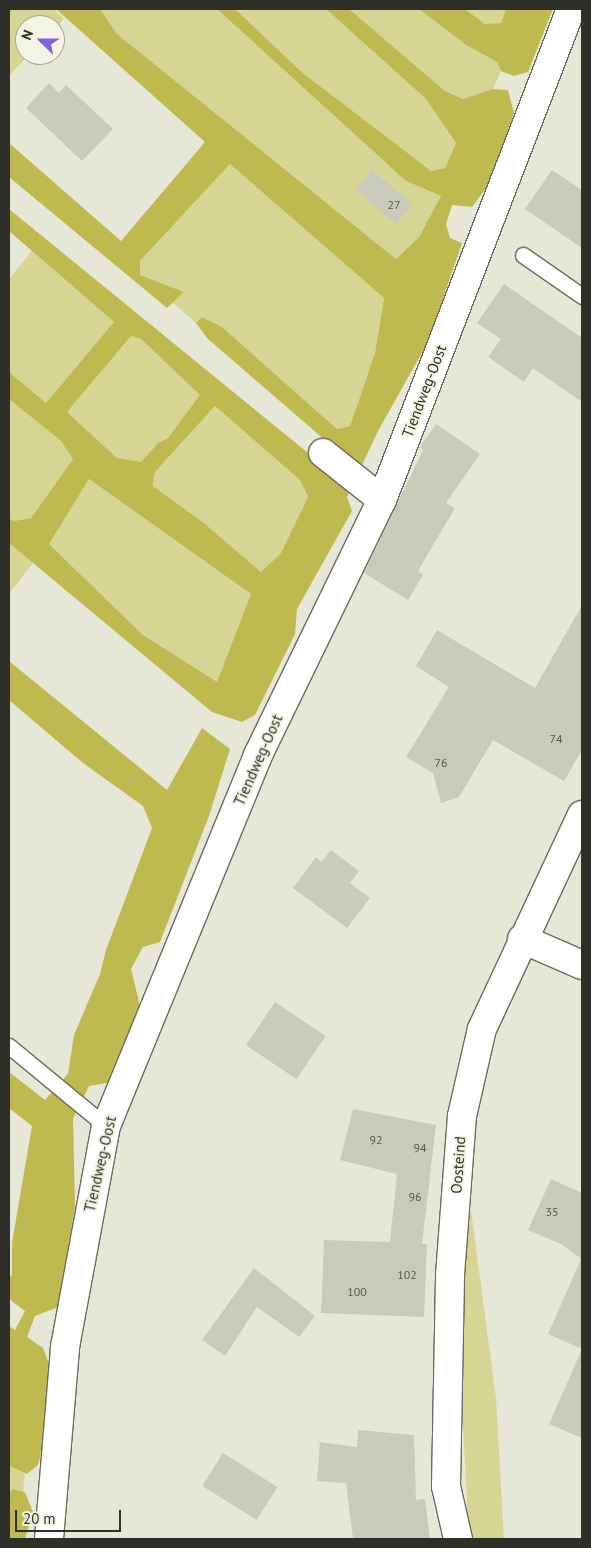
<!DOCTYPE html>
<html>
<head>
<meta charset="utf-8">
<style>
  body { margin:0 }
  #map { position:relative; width:591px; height:1548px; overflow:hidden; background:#e7e7d7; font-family:"PT Sans",sans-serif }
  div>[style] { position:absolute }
  .green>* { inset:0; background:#d7d593 }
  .water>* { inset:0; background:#beba50 }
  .building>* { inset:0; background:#cacabb; transform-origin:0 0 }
  .roads { filter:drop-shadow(1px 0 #6b6b5e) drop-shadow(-1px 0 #6b6b5e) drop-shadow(0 1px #6b6b5e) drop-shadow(0 -1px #6b6b5e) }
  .service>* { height:15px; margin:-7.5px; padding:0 7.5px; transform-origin:7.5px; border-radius:7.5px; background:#fff }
  .minor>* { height:28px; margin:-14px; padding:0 14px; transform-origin:14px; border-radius:14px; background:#fff }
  span { translate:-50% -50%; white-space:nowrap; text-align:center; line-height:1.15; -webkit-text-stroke:4px #f4f4e5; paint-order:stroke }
  .number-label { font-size:12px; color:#56564e }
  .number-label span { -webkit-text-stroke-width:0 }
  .street-label { font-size:15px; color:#2f2f29 }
  .frame { position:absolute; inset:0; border:10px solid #2f2f29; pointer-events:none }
  .north { position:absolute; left:15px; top:15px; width:50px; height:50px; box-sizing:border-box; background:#f4f4e5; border:1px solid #a5a59a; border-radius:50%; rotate:292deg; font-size:14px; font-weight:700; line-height:20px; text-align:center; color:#2f2f29 }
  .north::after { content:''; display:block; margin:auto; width:18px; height:22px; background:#8162dd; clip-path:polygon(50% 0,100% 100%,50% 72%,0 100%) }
  .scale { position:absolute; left:15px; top:1510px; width:106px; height:22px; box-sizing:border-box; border:2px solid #2f2f29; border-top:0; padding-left:6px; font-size:15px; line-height:18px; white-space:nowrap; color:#2f2f29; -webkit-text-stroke:4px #f4f4e5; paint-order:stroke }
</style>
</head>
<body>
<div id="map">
  <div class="green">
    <i style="clip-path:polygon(9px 9px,54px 9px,64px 19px,55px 28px,55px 25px,25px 25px,25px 55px,29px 55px,9px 76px)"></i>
    <i style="clip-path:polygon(100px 9px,217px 9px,406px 181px,441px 196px,419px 237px,396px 259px,117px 34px)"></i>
    <i style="clip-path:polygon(235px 9px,326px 9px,426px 99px,456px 143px,445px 168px,431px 171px,411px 157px,304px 74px)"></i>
    <i style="clip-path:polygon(349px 9px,419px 9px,466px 45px,497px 62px,501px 71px,493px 89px,463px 99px,445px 91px)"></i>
    <i style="clip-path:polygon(465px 9px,506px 9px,501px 24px,485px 24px)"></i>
    <i style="clip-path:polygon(230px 164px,384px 298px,375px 353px,350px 426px,337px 429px,222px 327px,202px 317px,196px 323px,172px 302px,184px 292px,140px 275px,140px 261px)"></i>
    <i style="clip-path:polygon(32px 251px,114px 322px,46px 403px,9px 372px,9px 279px)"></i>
    <i style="clip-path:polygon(131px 336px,141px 339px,201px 395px,168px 438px,158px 443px,141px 462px,117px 458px,67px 412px)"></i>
    <i style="clip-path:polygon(9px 399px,61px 441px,73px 459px,31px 518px,14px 521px,9px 518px)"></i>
    <i style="clip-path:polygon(215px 406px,300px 480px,308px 497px,281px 553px,261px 572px,204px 523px,153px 486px,155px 472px)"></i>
    <i style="clip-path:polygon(89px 479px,251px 594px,217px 683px,143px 635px,49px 544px)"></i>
    <i style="clip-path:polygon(9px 543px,33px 563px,9px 594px)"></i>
    <i style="clip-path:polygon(471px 1210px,496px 1398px,504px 1539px,469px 1539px,459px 1355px,462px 1282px)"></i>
    <i style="clip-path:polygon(9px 1466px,25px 1474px,23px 1491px,13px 1489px,9px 1493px)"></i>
  </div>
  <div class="water">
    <i style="clip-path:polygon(evenodd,56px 9px,100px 9px,117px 34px,396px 259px,419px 237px,441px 196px,406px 181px,217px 9px,235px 9px,304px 74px,431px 171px,445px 168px,456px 143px,426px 99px,326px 9px,349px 9px,445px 91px,463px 99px,493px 89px,508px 90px,514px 113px,489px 184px,472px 207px,452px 205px,446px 224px,450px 238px,462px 243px,428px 342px,378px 431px,347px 497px,352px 511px,297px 609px,295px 634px,255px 715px,242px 722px,212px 712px,9px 543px,9px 518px,14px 521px,31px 518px,73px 459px,61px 441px,9px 399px,9px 372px,46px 403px,114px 322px,9px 231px,9px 209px,324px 466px,340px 453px,208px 339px,196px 323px,202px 317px,222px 327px,337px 429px,350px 426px,375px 353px,384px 298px,230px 164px,140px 261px,140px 275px,184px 292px,167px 308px,9px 177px,9px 143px,121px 241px,205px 142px,56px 9px,131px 336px,141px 339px,200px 395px,168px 438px,158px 443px,141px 462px,117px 458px,67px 412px,131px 336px,56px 9px,215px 406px,300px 480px,308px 497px,281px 553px,261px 572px,204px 523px,153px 486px,155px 472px,215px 406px,56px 9px,89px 479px,251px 594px,217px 682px,143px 635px,49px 544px,89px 479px)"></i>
    <i style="clip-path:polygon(419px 9px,465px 9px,485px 24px,501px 23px,506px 9px,553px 9px,528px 72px,514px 76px,501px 71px,497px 62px,466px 45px)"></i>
    <i style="clip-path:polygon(9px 661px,167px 790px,202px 728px,230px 749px,209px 816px,160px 942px,143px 947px,131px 969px,141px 1010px,113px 1082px,89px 1086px,73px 1119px,75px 1207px,58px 1307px,35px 1316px,27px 1337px,43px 1348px,52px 1372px,50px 1415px,38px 1465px,27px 1474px,9px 1466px,9px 1326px,15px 1330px,25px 1311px,9px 1299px,9px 1277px,12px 1275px,12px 1243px,32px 1126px,9px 1108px,9px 1072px,45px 1100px,68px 1074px,74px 1035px,100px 974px,106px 950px,152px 828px,143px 806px,83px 763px,9px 700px)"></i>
    <i style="clip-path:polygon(13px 1489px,25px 1492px,33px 1512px,25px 1539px,9px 1539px,9px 1493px)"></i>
  </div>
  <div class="building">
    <i style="clip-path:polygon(49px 83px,59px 93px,66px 85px,113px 129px,82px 161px,26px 108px)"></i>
    <i style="left:372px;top:170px;width:53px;height:26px;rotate:40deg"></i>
    <i style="clip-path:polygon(552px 170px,582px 190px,582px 248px,525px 209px)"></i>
    <i style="clip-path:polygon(504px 284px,582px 338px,582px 402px,533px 368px,524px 382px,488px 357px,501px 339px,477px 323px)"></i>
    <i style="clip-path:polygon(436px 424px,480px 454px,446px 503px,455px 508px,418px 571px,423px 575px,408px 600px,364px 573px,423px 450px,420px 447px)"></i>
    <i style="clip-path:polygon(582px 605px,582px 750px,564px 781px,493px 740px,459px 797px,441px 803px,433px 773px,406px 757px,449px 687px,416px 666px,437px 630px,535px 688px)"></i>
    <i style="clip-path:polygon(331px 850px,359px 871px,350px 883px,370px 898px,347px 928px,293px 888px,316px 857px,321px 862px)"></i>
    <i style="left:275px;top:1002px;width:61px;height:52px;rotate:34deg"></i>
    <i style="clip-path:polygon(353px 1109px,436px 1125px,422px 1244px,427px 1244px,424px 1317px,321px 1313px,324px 1240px,390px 1242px,397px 1174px,340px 1160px)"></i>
    <i style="clip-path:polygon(551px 1179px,582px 1193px,582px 1438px,549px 1424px,582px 1349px,548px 1334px,581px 1259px,561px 1244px,528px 1230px)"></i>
    <i style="clip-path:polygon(254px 1268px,315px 1316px,299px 1337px,257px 1307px,225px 1356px,202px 1340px)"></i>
    <i style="clip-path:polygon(358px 1430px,414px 1435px,416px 1500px,425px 1499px,430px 1539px,353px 1539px,346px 1483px,317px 1481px,320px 1442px,357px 1447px)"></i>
    <i style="left:223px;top:1453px;width:64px;height:39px;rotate:32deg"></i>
  </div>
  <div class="roads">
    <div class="service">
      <i style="left:523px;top:255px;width:72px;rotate:34.8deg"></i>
      <i style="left:9px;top:1046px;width:126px;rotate:39.5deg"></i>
    </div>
    <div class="minor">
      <i style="left:323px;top:453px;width:75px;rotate:38.5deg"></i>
      <i style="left:522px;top:939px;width:65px;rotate:23.4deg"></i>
      <i style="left:49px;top:1539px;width:193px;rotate:-85.2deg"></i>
      <i style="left:65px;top:1347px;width:225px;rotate:-79.5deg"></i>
      <i style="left:106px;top:1126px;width:401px;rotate:-67.7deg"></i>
      <i style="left:258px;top:755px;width:284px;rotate:-64.1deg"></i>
      <i style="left:382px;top:500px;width:526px;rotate:-68.95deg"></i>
      <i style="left:458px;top:1539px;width:54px;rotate:-102.8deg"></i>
      <i style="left:446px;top:1486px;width:211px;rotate:-88.9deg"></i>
      <i style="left:450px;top:1275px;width:159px;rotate:-85.7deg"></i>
      <i style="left:462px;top:1116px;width:89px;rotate:-77.1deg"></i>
      <i style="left:482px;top:1029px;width:236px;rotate:-65deg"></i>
    </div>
  </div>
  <div class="number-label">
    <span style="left:394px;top:205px">27</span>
    <span style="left:556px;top:739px">74</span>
    <span style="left:441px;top:763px">76</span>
    <span style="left:376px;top:1140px">92</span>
    <span style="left:420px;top:1148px">94</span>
    <span style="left:415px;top:1197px">96</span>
    <span style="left:552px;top:1212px">35</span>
    <span style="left:407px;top:1275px">102</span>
    <span style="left:357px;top:1292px">100</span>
  </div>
  <div class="street-label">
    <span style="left:424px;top:391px;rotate:-69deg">Tiendweg-Oost</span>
    <span style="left:258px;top:760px;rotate:-66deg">Tiendweg-Oost</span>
    <span style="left:100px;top:1164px;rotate:-77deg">Tiendweg-Oost</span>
    <span style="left:458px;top:1165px;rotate:-86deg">Oosteind</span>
  </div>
  <div class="frame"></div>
  <div class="north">N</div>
  <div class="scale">20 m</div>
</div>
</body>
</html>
